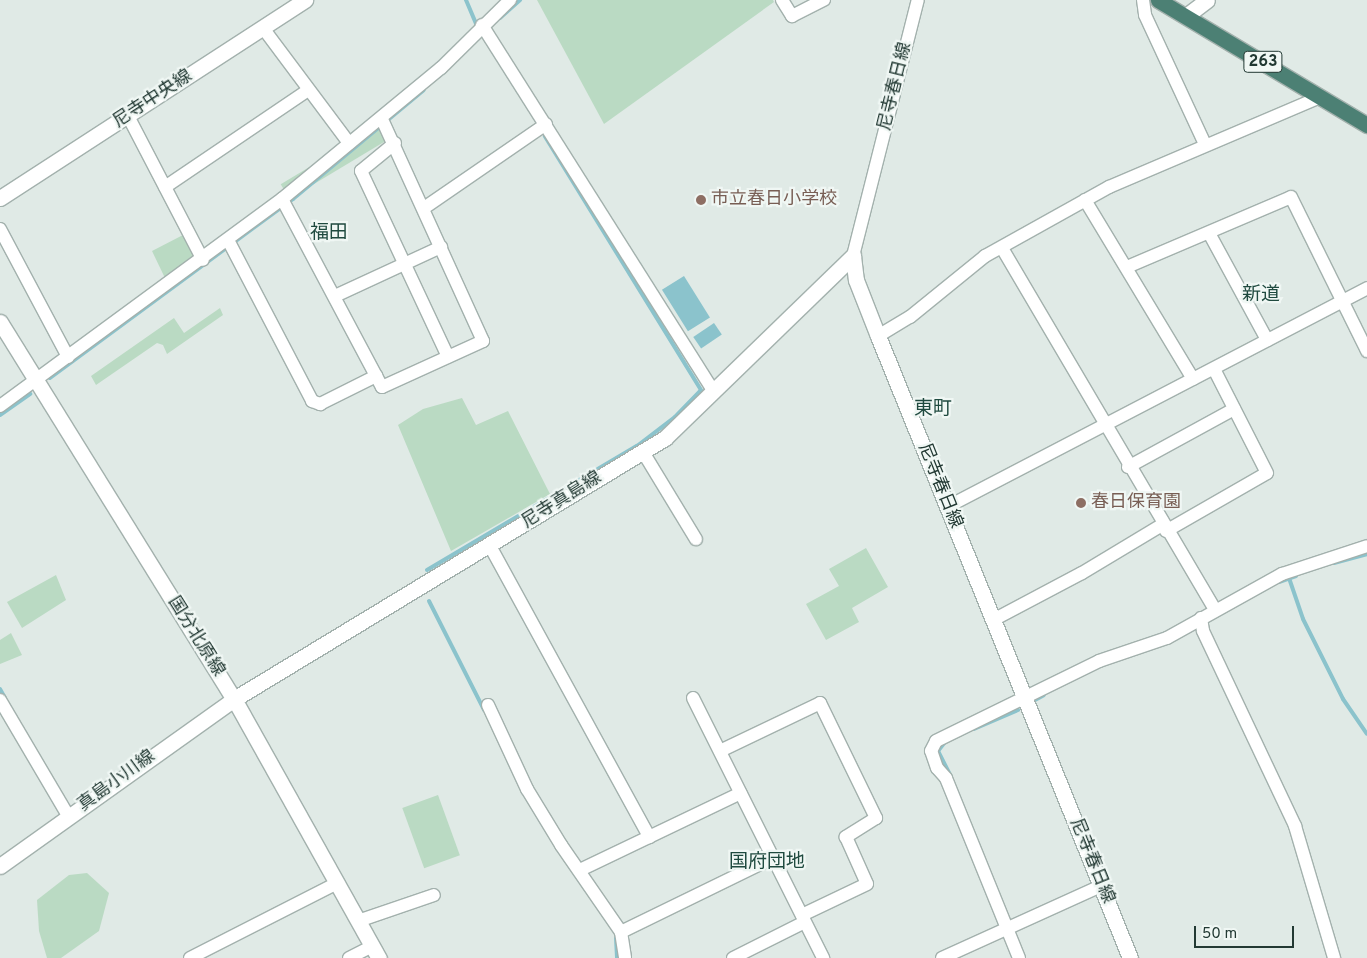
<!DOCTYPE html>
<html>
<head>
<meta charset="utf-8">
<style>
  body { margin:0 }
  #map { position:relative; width:1367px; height:958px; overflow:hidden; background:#e0eae6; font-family:Overpass,"Noto Sans JP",sans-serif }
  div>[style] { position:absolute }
  .green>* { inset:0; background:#badac3; transform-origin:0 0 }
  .water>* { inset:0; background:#8bc3cc; transform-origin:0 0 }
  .stream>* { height:4px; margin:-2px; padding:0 2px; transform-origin:2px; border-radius:2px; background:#8bc3cc }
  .roads { filter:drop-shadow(1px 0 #a3b1ad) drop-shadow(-1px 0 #a3b1ad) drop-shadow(0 1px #a3b1ad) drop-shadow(0 -1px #a3b1ad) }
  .minor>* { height:12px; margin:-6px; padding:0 6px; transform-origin:6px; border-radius:6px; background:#fff }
  .tertiary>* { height:15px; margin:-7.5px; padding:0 7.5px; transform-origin:7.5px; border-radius:7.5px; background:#fff }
  .trunk>* { height:15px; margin:-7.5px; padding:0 7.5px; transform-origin:7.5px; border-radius:7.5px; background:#4c8074 }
  .dots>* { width:14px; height:14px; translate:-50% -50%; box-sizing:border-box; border:2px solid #f0f7f4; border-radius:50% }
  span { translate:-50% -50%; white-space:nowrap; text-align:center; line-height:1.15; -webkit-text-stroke:4.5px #f0f7f4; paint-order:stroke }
  .shield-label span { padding:1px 4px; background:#f0f7f4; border:1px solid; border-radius:4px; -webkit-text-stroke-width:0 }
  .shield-label { font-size:16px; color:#223933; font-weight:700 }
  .street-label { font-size:18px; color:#223933 }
  .education-label { font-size:18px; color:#785e54 }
  .left { translate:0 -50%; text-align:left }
  .neighbourhood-label { font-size:19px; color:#1f4a3f }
  .scale { position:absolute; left:1194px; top:926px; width:100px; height:22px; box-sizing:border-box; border:2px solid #223933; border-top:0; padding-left:6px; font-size:15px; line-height:18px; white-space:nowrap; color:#223933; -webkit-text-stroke:4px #f0f7f4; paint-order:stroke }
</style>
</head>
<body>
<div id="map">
  <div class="green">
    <i style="clip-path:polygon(537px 0,773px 0,774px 2px,604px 124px)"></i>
    <i style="left:381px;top:124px;width:17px;height:117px;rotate:59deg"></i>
    <i style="clip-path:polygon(183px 235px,194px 252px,192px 260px,171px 276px,164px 276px,152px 251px)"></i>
    <i style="clip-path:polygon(220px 308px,223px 315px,167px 354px,163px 345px,157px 343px,96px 385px,91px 376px,174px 318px,184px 333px)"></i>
    <i style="clip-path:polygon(462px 398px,476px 425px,508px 411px,550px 494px,451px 551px,398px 425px,423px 409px)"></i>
    <i style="clip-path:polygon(866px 548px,888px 587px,852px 608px,859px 622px,826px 640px,806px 604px,839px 586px,829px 569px)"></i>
    <i style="clip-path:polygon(56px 575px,66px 600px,22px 628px,7px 602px)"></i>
    <i style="clip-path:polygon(11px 633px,22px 655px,0 664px,0 640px)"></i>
    <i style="left:438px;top:795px;width:64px;height:38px;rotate:70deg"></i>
    <i style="clip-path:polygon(87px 873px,109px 893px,99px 931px,61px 958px,47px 958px,39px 931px,37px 900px,69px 875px)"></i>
  </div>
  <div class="water">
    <i style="left:684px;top:276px;width:49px;height:26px;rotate:58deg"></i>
    <i style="left:714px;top:323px;width:14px;height:25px;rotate:56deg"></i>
  </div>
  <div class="stream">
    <i style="left:466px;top:0;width:30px;rotate:67deg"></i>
    <i style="left:500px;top:18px;width:27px;rotate:-42deg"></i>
    <i style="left:50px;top:378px;width:302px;rotate:-36.4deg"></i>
    <i style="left:293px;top:199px;width:170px;rotate:-39.8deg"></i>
    <i style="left:0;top:415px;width:37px;rotate:-35deg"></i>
    <i style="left:1334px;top:563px;width:34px;rotate:-15deg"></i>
    <i style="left:427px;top:570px;width:244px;rotate:-30.6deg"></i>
    <i style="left:637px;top:446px;width:48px;rotate:-37.3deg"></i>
    <i style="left:675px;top:417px;width:37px;rotate:-46deg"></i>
    <i style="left:701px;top:390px;width:298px;rotate:-121.6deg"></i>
    <i style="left:1289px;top:578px;width:43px;rotate:71.1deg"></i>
    <i style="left:1303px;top:619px;width:89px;rotate:63.4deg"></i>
    <i style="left:1343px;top:699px;width:42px;rotate:55.6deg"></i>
    <i style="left:1279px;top:582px;width:18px;rotate:-19deg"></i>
    <i style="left:429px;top:601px;width:122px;rotate:63.2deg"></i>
    <i style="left:0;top:689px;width:10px;rotate:61deg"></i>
    <i style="left:1035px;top:700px;width:10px;rotate:-29deg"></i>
    <i style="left:974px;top:729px;width:48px;rotate:-23.4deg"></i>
    <i style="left:945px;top:742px;width:11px;rotate:128deg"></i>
    <i style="left:938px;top:751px;width:27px;rotate:63deg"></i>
    <i style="left:616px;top:938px;width:20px;rotate:87deg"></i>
  </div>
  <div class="roads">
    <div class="minor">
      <i style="left:782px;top:0;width:19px;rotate:58deg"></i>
      <i style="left:792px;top:16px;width:36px;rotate:-27deg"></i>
      <i style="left:1143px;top:0;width:15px;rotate:82deg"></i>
      <i style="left:1145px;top:15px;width:142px;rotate:65.1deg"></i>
      <i style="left:482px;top:25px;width:434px;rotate:57.7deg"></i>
      <i style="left:263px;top:28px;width:144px;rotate:53.2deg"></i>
      <i style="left:128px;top:116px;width:162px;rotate:62.5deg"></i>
      <i style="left:395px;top:143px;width:44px;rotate:140.5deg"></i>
      <i style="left:361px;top:171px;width:205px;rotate:64.9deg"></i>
      <i style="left:165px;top:187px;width:171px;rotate:-34.1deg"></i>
      <i style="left:282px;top:199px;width:213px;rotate:62deg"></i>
      <i style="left:382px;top:387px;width:111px;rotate:-24.5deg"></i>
      <i style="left:483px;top:341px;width:244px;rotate:-114.5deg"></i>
      <i style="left:1085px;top:200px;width:209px;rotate:58.9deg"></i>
      <i style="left:424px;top:208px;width:148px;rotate:-34.5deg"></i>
      <i style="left:0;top:229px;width:145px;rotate:62deg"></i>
      <i style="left:1209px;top:233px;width:122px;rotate:61.5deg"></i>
      <i style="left:228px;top:240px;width:182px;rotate:62.4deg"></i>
      <i style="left:312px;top:401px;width:9px;rotate:21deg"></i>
      <i style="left:320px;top:404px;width:63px;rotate:-26.6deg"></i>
      <i style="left:1002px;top:248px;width:420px;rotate:59.5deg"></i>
      <i style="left:853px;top:256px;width:264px;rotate:-75.8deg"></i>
      <i style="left:1127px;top:267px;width:178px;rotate:-23.1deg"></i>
      <i style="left:1291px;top:197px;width:172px;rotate:63.7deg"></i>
      <i style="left:335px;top:296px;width:117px;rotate:-24.8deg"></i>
      <i style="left:878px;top:336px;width:37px;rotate:-31deg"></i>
      <i style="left:910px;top:317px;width:97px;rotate:-39.1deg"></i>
      <i style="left:985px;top:256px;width:142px;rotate:-29.1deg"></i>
      <i style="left:1109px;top:187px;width:229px;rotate:-23.1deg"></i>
      <i style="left:0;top:406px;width:350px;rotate:-36.3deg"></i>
      <i style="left:282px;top:199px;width:206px;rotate:-39.5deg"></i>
      <i style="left:441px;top:68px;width:97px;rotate:-44.6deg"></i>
      <i style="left:643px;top:452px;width:102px;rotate:58.7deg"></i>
      <i style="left:1128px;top:467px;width:121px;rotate:-28.7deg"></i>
      <i style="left:947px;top:507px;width:474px;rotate:-27.5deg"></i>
      <i style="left:1166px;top:531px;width:116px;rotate:-29.9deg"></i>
      <i style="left:1267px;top:473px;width:117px;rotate:-117deg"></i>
      <i style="left:490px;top:546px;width:332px;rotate:61.3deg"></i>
      <i style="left:1201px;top:618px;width:13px;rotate:81deg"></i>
      <i style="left:1203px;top:631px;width:216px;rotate:64.7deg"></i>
      <i style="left:1295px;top:826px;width:138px;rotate:73.5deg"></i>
      <i style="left:995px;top:619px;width:98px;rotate:-27.9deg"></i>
      <i style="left:1082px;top:573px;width:93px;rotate:-31deg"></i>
      <i style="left:693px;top:698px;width:291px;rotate:63.4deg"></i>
      <i style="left:0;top:700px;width:136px;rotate:59.5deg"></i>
      <i style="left:488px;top:705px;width:93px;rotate:65.1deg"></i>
      <i style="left:527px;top:789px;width:66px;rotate:58.7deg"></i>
      <i style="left:561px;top:845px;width:106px;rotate:55.4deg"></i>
      <i style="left:621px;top:932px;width:26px;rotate:81deg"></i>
      <i style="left:720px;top:751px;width:111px;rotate:-25.6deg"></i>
      <i style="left:820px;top:703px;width:128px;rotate:64deg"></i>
      <i style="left:876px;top:818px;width:36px;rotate:148deg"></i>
      <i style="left:846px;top:837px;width:51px;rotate:65.9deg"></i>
      <i style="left:867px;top:884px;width:72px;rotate:154.5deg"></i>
      <i style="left:580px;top:870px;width:178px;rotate:-25.6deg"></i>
      <i style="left:358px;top:921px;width:80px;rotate:-18.9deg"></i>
      <i style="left:621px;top:932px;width:169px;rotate:-26deg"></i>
      <i style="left:190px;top:958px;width:165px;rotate:-27deg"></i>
      <i style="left:349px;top:958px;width:27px;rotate:-27deg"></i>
      <i style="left:733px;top:958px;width:80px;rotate:-26.6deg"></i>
      <i style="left:942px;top:958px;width:175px;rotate:-24.4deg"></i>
      <i style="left:1019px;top:958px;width:194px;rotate:-112.1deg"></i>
      <i style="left:946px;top:778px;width:13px;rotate:-132deg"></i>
      <i style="left:937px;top:768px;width:18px;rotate:-109deg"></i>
      <i style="left:931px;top:751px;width:11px;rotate:-63deg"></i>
      <i style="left:936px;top:741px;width:182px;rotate:-26.1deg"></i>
      <i style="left:1099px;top:661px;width:72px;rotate:-18.7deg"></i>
      <i style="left:1167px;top:638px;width:132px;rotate:-29.1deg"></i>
      <i style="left:1282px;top:574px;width:89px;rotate:-18.2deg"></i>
    </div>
    <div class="tertiary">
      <i style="left:1186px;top:16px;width:26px;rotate:-37deg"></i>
      <i style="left:0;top:198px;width:364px;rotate:-33deg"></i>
      <i style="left:853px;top:256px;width:24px;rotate:83deg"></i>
      <i style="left:856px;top:280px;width:60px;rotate:68.6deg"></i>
      <i style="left:878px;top:336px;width:671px;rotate:67.94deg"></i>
      <i style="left:0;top:322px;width:444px;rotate:58.2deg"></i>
      <i style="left:234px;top:699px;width:297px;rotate:60.8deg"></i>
      <i style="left:0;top:866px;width:287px;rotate:-35.5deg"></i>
      <i style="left:234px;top:699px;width:504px;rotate:-31.2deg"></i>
      <i style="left:665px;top:438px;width:262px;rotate:-44.1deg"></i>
    </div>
    <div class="trunk">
      <i style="left:1158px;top:0;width:244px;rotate:30.9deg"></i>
    </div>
  </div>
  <div class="dots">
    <i style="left:701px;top:200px;background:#8d6e63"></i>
    <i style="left:1081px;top:503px;background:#8d6e63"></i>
  </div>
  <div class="shield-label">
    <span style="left:1263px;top:62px">263</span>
  </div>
  <div class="street-label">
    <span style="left:896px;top:87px;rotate:-76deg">尼寺春日線</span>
    <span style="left:153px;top:100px;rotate:-33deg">尼寺中央線</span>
    <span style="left:939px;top:486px;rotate:68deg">尼寺春日線</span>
    <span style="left:562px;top:501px;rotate:-32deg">尼寺真島線</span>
    <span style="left:195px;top:637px;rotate:58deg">国分北原線</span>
    <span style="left:117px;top:782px;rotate:-36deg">真島小川線</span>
    <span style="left:1091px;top:861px;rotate:68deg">尼寺春日線</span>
  </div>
  <div class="education-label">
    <span class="left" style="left:711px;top:200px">市立春日小学校</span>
    <span class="left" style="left:1091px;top:503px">春日保育園</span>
  </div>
  <div class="neighbourhood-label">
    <span style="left:329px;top:234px">福田</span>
    <span style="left:1261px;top:296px">新道</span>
    <span style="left:933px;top:410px">東町</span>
    <span style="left:767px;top:863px">国府団地</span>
  </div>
  <div class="scale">50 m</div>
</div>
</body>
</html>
